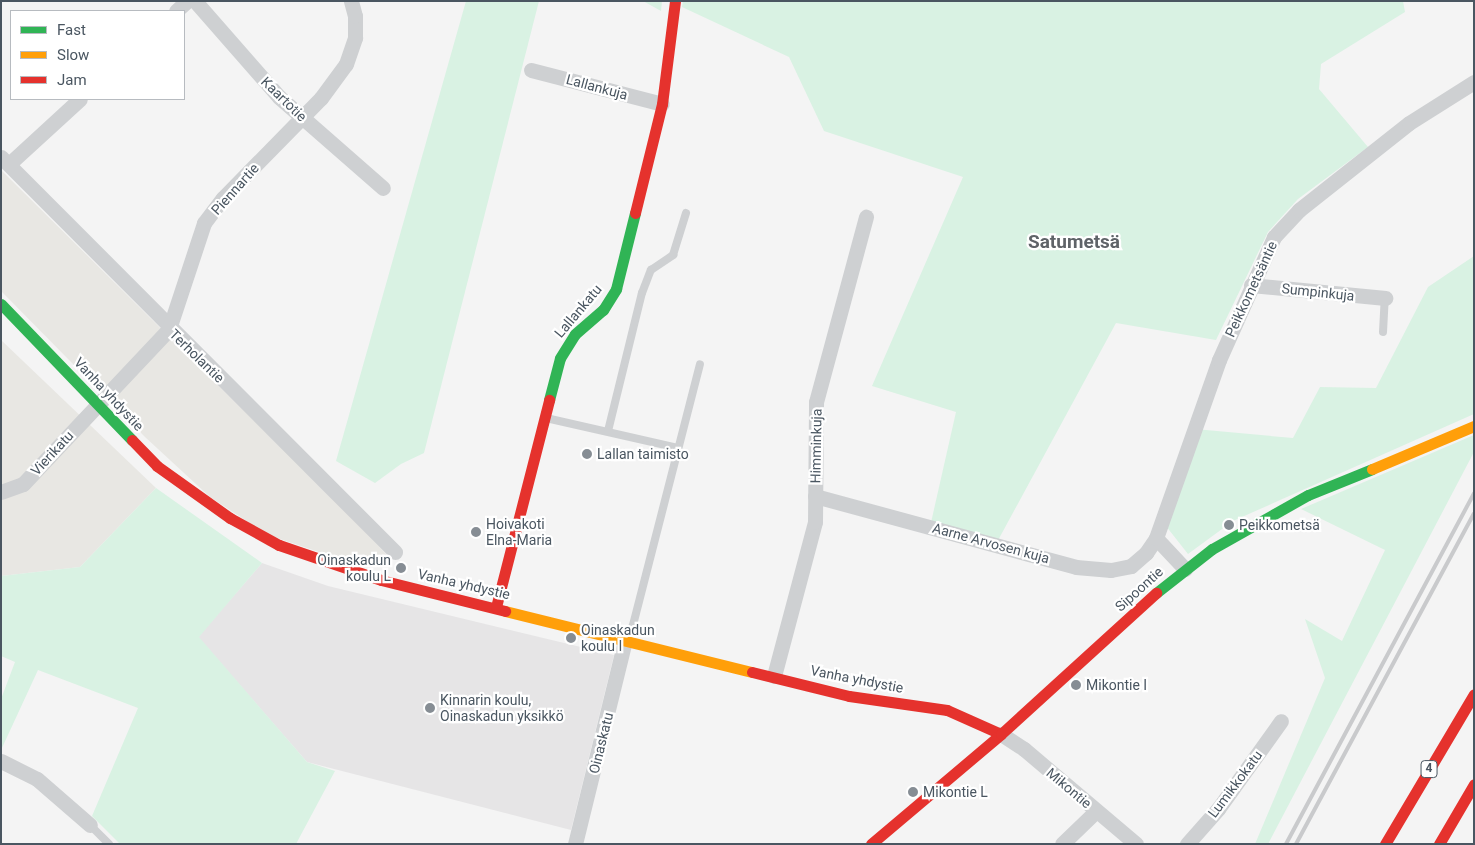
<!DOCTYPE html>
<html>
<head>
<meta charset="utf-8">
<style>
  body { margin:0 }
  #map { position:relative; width:1475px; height:845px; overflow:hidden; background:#f4f4f4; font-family:Roboto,sans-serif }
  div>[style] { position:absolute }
  .commercial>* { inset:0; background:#e8e7e3 }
  .education>* { inset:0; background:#e6e5e6 }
  .green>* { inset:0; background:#d9f2e3 }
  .lane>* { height:8px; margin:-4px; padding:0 4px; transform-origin:4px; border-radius:4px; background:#ced0d2 }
  .street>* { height:15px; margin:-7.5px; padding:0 7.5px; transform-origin:7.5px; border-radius:7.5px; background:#ced0d2 }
  .fast>* { height:11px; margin:-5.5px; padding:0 5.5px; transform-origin:5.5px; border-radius:5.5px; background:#30b455 }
  .slow>* { height:11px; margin:-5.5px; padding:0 5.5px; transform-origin:5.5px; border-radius:5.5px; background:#ff9f0a }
  .jam>* { height:11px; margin:-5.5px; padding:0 5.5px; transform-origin:5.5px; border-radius:5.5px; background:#e5322d }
  .rail>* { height:4px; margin:-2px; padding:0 2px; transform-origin:2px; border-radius:2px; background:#c9cacc }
  .dots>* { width:14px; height:14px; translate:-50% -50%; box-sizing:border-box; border:2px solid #fff; border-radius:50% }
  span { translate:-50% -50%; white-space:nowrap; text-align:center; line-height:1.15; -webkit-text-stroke:4.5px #fff; paint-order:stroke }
  .shield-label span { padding:1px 4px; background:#fff; border:1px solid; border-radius:4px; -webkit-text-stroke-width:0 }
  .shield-label { font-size:12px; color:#4a5661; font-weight:700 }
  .street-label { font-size:14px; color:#4a5661 }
  .poi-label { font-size:14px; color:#4a5661 }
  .left { translate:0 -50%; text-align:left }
  .right { translate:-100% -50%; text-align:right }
  .district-label { font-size:19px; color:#5f6368; font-weight:700 }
  .frame { position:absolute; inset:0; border:2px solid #4a5661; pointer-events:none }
  .legend { position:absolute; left:10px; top:10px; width:175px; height:90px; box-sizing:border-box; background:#fff; border:1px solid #b7bbc0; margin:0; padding:6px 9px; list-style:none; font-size:15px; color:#4a5661 }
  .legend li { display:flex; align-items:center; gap:10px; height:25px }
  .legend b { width:25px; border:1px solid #b7bbc0 }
</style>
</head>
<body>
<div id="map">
  <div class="commercial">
    <i style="clip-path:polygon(1px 170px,324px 490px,390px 558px,331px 556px,268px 535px,210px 497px,145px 437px,1px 291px)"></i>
    <i style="clip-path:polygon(1px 340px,156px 488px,80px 567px,1px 576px)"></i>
  </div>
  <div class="education">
    <i style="clip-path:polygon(262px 563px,328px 586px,614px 655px,571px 830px,307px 762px,198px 637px)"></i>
  </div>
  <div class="green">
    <i style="clip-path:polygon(466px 1px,539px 1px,424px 453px,401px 464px,375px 483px,336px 461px)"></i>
    <i style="clip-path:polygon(643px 1px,662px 1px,661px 11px)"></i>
    <i style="clip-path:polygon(683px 1px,1403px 1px,1405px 12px,1321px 64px,1319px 89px,1368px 147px,1298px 199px,1268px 232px,1216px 340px,1116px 323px,996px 544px,930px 527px,956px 412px,872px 386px,963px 177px,824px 131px,789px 57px,682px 7px)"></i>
    <i style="clip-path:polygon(1474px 256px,1474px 414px,1233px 521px,1188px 554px,1162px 521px,1195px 429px,1293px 438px,1320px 387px,1376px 388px,1428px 287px)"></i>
    <i style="clip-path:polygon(1474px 435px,1474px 452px,1268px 844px,1255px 844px,1325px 678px,1305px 619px,1342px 641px,1385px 550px,1301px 509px)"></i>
    <i style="clip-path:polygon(156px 488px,262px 563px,199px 637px,307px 762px,335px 771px,296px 844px,120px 844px,92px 816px,138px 708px,38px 670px,1px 750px,1px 699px,15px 662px,1px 656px,1px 576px,80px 567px)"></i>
  </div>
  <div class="lane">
    <i style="left:1383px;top:332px;width:34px;rotate:-87deg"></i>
    <i style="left:546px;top:418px;width:135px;rotate:12.8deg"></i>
    <i style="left:608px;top:431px;width:142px;rotate:-76.2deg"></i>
    <i style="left:642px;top:293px;width:25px;rotate:-69deg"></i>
    <i style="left:651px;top:270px;width:27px;rotate:-34deg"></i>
    <i style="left:673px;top:255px;width:44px;rotate:-72.8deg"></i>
    <i style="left:625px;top:639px;width:16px;rotate:-60deg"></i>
    <i style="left:633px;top:625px;width:269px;rotate:-75.6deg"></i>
    <i style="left:90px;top:825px;width:27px;rotate:45deg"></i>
  </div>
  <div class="street">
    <i style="left:195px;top:1px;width:128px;rotate:48.8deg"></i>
    <i style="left:279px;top:97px;width:138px;rotate:41.2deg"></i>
    <i style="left:176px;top:11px;width:15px;rotate:-42deg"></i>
    <i style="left:531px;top:70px;width:135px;rotate:14.5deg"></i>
    <i style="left:1px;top:157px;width:558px;rotate:45.07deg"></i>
    <i style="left:9px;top:164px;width:96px;rotate:-42.5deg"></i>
    <i style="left:1251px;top:285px;width:135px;rotate:5.5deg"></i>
    <i style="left:1px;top:492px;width:23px;rotate:-20deg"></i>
    <i style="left:23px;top:484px;width:213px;rotate:-46.7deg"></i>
    <i style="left:169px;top:329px;width:112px;rotate:-71.7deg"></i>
    <i style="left:204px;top:223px;width:31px;rotate:-53deg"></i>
    <i style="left:223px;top:198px;width:140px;rotate:-45.6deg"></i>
    <i style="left:321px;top:98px;width:42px;rotate:-53.7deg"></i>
    <i style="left:346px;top:64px;width:28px;rotate:-71deg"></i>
    <i style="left:355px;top:38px;width:22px;rotate:-90deg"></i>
    <i style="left:355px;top:16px;width:16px;rotate:-105deg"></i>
    <i style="left:815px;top:496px;width:270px;rotate:15.2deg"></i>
    <i style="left:1076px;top:567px;width:35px;rotate:5deg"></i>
    <i style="left:1111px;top:570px;width:20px;rotate:-11deg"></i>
    <i style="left:1131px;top:566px;width:20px;rotate:-41deg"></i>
    <i style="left:1146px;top:553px;width:18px;rotate:-56deg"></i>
    <i style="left:1185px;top:569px;width:42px;rotate:-133.1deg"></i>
    <i style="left:1156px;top:538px;width:189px;rotate:-70.5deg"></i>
    <i style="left:1219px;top:360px;width:135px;rotate:-65.9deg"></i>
    <i style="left:1274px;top:237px;width:37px;rotate:-47deg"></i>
    <i style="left:1299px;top:210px;width:140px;rotate:-38.3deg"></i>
    <i style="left:1409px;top:123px;width:77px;rotate:-32.2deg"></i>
    <i style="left:774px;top:676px;width:159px;rotate:-75.1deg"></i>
    <i style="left:815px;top:522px;width:120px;rotate:-89.5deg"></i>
    <i style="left:816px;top:402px;width:192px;rotate:-74.9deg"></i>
    <i style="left:1001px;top:734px;width:27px;rotate:33deg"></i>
    <i style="left:1024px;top:749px;width:147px;rotate:40.3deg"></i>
    <i style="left:1px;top:761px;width:40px;rotate:26.6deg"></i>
    <i style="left:37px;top:779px;width:70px;rotate:41deg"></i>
    <i style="left:575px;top:844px;width:209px;rotate:-76.2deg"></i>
    <i style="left:1062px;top:844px;width:47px;rotate:-44.1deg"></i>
    <i style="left:1187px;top:844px;width:47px;rotate:-48.5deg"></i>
    <i style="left:1218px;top:809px;width:108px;rotate:-54.4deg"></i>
  </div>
  <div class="fast">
    <i style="left:1px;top:304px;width:189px;rotate:46.1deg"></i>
    <i style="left:549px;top:400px;width:43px;rotate:-75.3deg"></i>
    <i style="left:560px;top:358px;width:28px;rotate:-58deg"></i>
    <i style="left:575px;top:334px;width:37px;rotate:-41deg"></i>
    <i style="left:603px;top:310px;width:25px;rotate:-58deg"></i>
    <i style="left:616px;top:289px;width:78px;rotate:-76deg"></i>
    <i style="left:1156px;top:593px;width:71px;rotate:-38.2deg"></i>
    <i style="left:1212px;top:549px;width:110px;rotate:-29.4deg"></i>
    <i style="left:1308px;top:495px;width:69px;rotate:-22.1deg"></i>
  </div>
  <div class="slow">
    <i style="left:1372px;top:469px;width:111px;rotate:-22.9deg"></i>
    <i style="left:505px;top:611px;width:254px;rotate:13.9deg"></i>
  </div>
  <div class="jam">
    <i style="left:635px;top:213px;width:112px;rotate:-76.1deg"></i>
    <i style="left:662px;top:104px;width:104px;rotate:-82.8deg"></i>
    <i style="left:132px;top:440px;width:36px;rotate:46deg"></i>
    <i style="left:157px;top:466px;width:90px;rotate:35.5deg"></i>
    <i style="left:230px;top:518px;width:56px;rotate:28.9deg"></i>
    <i style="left:279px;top:545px;width:108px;rotate:18.9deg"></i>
    <i style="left:381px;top:580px;width:128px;rotate:14deg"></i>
    <i style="left:496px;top:607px;width:214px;rotate:-75.6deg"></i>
    <i style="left:752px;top:672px;width:100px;rotate:13.9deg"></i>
    <i style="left:849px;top:696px;width:99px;rotate:8.1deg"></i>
    <i style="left:947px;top:710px;width:59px;rotate:24deg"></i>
    <i style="left:871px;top:844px;width:170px;rotate:-40.2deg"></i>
    <i style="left:1001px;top:734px;width:210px;rotate:-42.3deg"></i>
    <i style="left:1385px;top:844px;width:174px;rotate:-59.3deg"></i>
    <i style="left:1439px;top:844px;width:69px;rotate:-59.7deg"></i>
  </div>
  <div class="rail">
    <i style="left:1286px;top:844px;width:398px;rotate:-61.8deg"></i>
    <i style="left:1296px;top:844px;width:375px;rotate:-61.7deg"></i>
  </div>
  <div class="dots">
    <i style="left:587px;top:454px;background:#868d94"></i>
    <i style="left:1229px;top:525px;background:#868d94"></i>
    <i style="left:476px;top:532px;background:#868d94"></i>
    <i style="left:401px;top:568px;background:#868d94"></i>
    <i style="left:571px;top:638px;background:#868d94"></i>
    <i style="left:1076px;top:685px;background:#868d94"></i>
    <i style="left:430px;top:708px;background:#868d94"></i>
    <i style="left:913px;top:792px;background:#868d94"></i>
  </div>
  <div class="shield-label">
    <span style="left:1429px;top:769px">4</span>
  </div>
  <div class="street-label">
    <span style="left:597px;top:87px;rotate:15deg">Lallankuja</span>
    <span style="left:284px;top:99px;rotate:44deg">Kaartotie</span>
    <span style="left:235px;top:189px;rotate:-48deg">Piennartie</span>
    <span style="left:1251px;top:289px;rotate:-65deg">Peikkometsäntie</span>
    <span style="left:1318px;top:292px;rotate:6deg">Sumpinkuja</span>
    <span style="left:578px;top:311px;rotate:-50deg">Lallankatu</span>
    <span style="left:197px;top:356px;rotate:44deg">Terholantie</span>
    <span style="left:109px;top:394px;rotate:47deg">Vanha yhdystie</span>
    <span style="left:816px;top:446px;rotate:-89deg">Himminkuja</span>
    <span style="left:52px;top:453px;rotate:-47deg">Vierikatu</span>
    <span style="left:991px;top:543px;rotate:15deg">Aarne Arvosen kuja</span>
    <span style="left:464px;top:584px;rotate:13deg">Vanha yhdystie</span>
    <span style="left:1139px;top:589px;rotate:-42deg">Sipoontie</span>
    <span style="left:857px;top:679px;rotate:11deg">Vanha yhdystie</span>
    <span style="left:601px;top:743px;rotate:-76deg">Oinaskatu</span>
    <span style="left:1235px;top:784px;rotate:-53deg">Lumikkokatu</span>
    <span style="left:1069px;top:788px;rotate:40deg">Mikontie</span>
  </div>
  <div class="poi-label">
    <span class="left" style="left:597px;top:454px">Lallan taimisto</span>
    <span class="left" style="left:486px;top:532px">Hoivakoti<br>Elna-Maria</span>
    <span class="left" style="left:1239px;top:525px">Peikkometsä</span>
    <span class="right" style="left:391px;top:568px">Oinaskadun<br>koulu L</span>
    <span class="left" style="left:581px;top:638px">Oinaskadun<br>koulu I</span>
    <span class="left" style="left:1086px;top:685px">Mikontie I</span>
    <span class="left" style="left:440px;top:708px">Kinnarin koulu,<br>Oinaskadun yksikkö</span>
    <span class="left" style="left:923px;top:792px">Mikontie L</span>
  </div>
  <div class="district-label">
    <span style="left:1074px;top:242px">Satumetsä</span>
  </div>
  <div class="frame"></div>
  <ul class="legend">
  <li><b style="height:6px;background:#30b455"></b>Fast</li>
  <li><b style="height:6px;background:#ff9f0a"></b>Slow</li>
  <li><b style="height:6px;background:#e5322d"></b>Jam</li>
  </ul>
</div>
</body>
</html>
